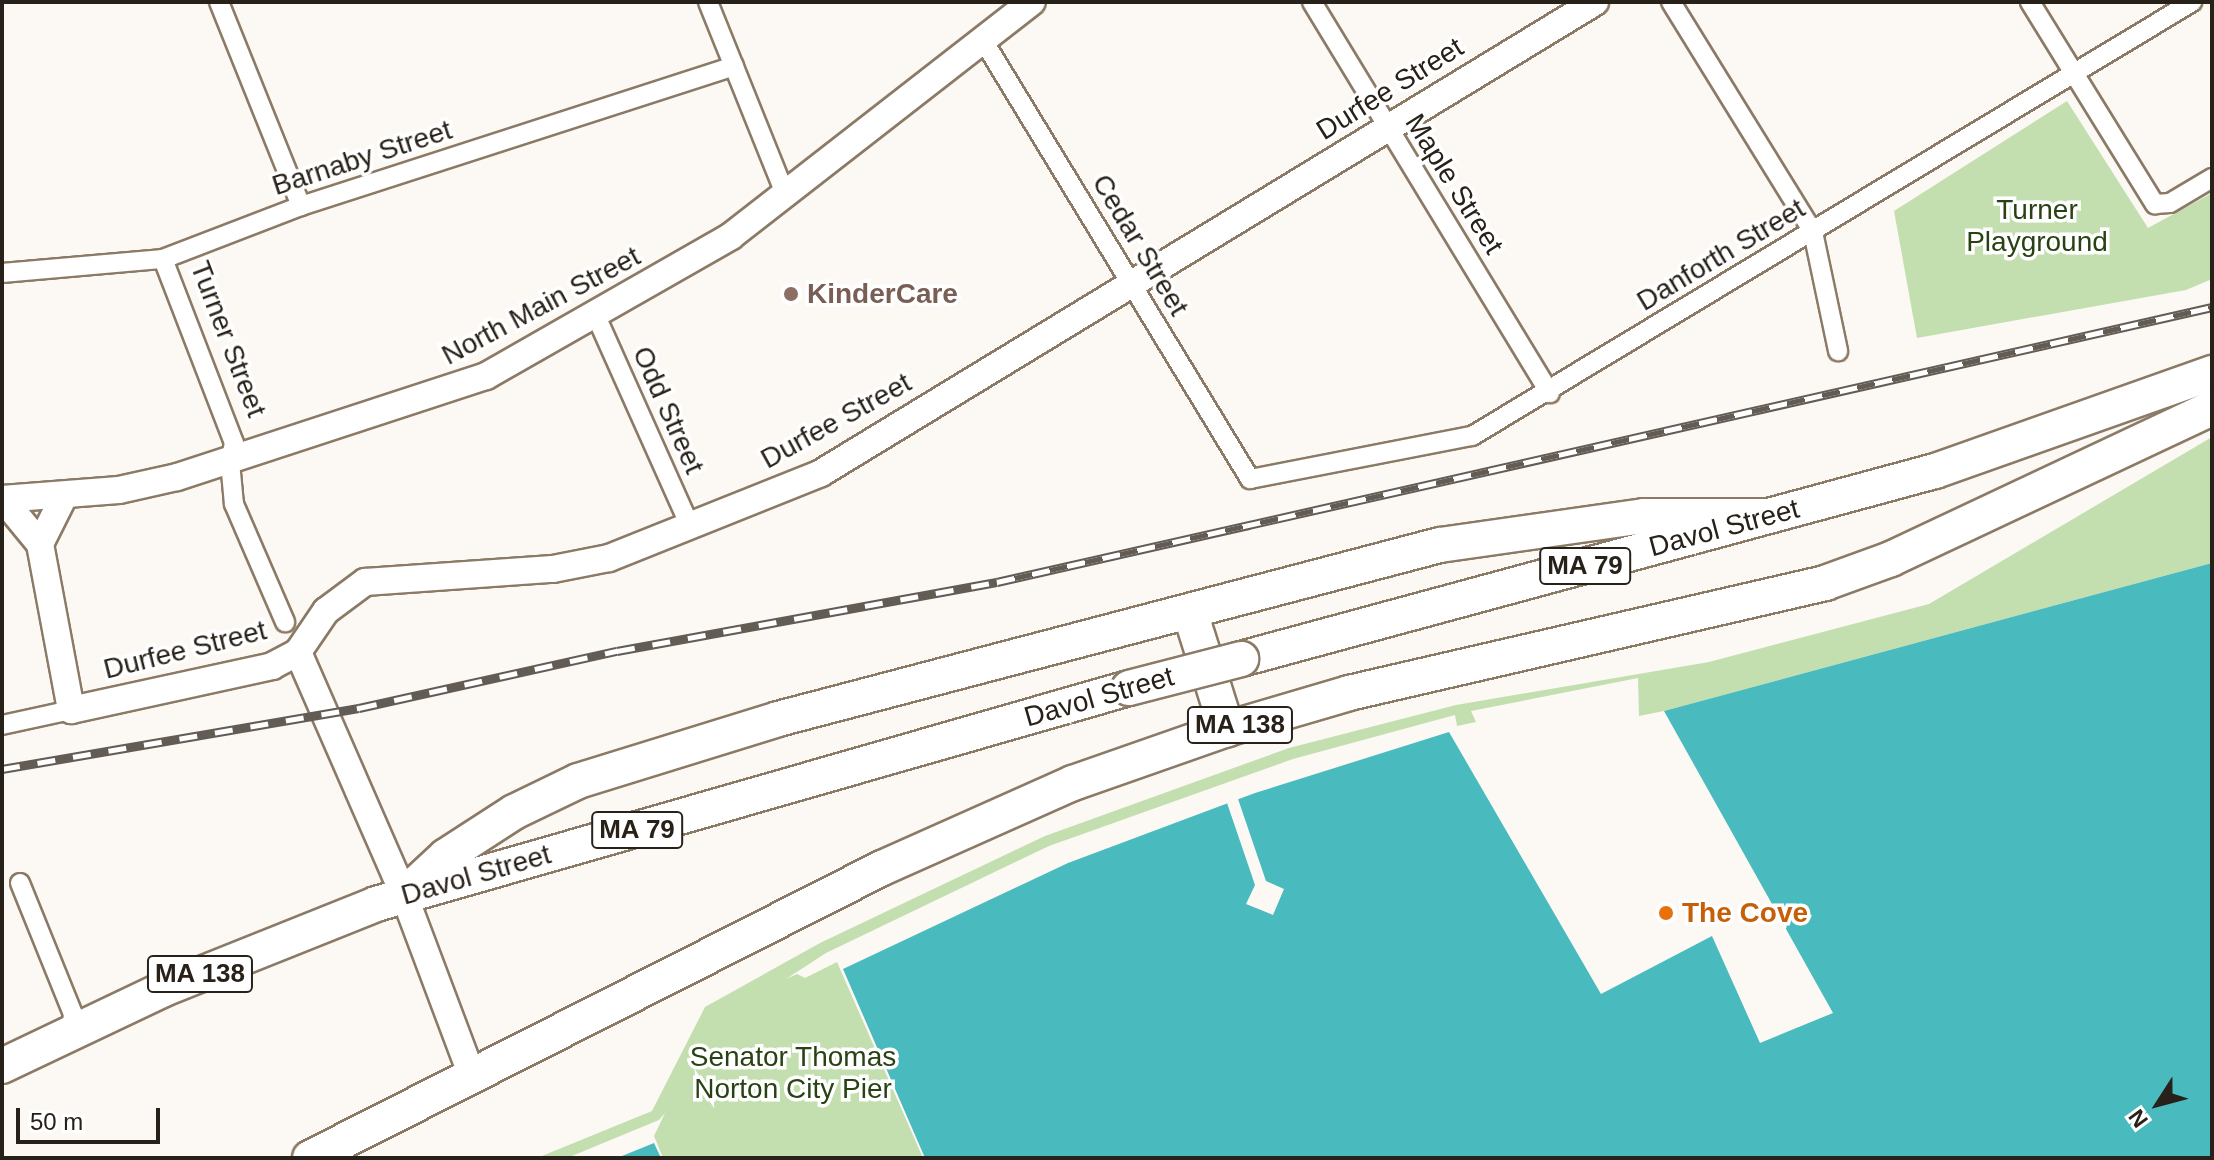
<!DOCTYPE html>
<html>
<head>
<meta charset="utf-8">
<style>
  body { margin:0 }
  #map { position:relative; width:2214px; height:1160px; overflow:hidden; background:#fcf8f4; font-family:Helvetica,sans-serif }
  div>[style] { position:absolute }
  .green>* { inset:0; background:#c3dfb0 }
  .water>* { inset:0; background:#49bbbe }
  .pier>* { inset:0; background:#fcf8f4 }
  .roads { filter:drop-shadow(2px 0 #8b7a65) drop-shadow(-2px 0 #8b7a65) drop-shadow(0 2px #8b7a65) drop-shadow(0 -2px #8b7a65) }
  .street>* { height:18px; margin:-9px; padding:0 9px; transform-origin:9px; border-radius:9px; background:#fff }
  .secondary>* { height:26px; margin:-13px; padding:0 13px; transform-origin:13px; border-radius:13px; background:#fff }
  .highway>* { height:34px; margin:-17px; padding:0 17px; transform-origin:17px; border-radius:17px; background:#fff }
  .rail>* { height:9px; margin-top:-4.5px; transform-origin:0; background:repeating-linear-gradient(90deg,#fff 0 18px,#635c55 0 36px); box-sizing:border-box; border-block:2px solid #635c55 }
  .bridges { filter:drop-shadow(2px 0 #8b7a65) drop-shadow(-2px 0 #8b7a65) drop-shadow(0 2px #8b7a65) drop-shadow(0 -2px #8b7a65) }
  .highway-bridge>* { height:34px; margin:-17px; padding:0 17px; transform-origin:17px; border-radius:17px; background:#fff }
  .dots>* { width:22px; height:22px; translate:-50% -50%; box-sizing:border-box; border:4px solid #fff; border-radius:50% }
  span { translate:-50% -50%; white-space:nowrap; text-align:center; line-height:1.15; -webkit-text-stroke:7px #fff; paint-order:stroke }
  .shield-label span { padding:2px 6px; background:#fff; border:2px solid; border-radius:6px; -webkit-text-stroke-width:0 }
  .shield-label { font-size:26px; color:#282119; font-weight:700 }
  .street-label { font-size:28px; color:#282119 }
  .park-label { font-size:28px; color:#294213 }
  .education-label { font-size:28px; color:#785e54; font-weight:700 }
  .left { translate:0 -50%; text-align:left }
  .food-label { font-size:28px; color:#c56008; font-weight:700 }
  .frame { position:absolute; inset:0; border:4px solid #282119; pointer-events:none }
  .north { position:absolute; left:2118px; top:1064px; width:80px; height:80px; -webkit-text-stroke:6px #fff; paint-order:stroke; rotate:234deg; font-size:22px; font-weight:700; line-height:32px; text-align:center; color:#282119 }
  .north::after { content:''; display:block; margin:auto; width:28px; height:36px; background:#282119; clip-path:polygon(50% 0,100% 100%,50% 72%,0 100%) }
  .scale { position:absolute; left:16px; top:1108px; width:144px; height:36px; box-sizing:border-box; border:4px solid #282119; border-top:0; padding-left:10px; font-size:24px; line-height:28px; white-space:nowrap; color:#282119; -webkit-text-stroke:6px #fff; paint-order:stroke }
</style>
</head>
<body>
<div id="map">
  <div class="green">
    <i style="clip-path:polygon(2067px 101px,2148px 228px,2212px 193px,2212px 279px,2186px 290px,1917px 338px,1894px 211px)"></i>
    <i style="clip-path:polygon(2212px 437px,2212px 563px,1664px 711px,1639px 716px,1638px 678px,1471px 711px,1476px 722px,1457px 726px,1455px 715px,1293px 759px,1049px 846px,826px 953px,786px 979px,797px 974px,805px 978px,837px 962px,923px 1158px,663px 1158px,654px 1136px,665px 1113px,659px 1120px,567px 1158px,537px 1158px,652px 1111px,705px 1007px,820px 943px,1045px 836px,1289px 748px,1456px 705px,1709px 662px,1929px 604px)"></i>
  </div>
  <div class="water">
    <i style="clip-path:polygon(2212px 563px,2212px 1158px,925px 1158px,843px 969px,1068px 863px,1255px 793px,1449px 732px,1601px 994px,1712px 936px,1760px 1043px,1833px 1013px,1664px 711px)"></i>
    <i style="clip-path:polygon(654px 1143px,661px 1158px,617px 1158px)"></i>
  </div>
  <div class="pier">
    <i style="clip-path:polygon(1237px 796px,1266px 881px,1284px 889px,1273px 915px,1246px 904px,1255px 885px,1226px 800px)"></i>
  </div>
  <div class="roads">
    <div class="street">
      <i style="left:219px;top:2px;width:220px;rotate:68.1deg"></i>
      <i style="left:708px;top:2px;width:207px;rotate:68.1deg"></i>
      <i style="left:1312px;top:2px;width:458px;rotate:58.7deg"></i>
      <i style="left:1671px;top:2px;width:270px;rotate:58.3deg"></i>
      <i style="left:1813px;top:232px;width:122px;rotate:78.1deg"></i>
      <i style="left:2030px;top:2px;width:238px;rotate:58.3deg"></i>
      <i style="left:2155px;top:204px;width:15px;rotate:-4deg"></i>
      <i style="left:2170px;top:203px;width:49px;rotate:-30.8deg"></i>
      <i style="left:983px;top:40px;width:514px;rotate:58.69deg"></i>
      <i style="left:1250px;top:479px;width:226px;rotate:-11deg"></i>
      <i style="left:1472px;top:436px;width:841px;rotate:-31.08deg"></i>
      <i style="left:163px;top:259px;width:197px;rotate:68.9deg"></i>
      <i style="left:234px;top:443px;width:19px;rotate:102deg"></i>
      <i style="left:230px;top:462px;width:42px;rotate:84.6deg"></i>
      <i style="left:234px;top:504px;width:129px;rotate:66.6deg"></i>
      <i style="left:2px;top:273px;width:162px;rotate:-5deg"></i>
      <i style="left:163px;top:259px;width:148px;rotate:-21deg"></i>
      <i style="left:301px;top:206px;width:455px;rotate:-17.9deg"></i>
      <i style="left:596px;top:316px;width:230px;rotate:65.9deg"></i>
      <i style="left:2px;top:725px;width:71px;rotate:-12.3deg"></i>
      <i style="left:20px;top:883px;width:141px;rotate:68deg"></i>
      <i style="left:73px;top:1014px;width:19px;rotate:96deg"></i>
    </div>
    <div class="secondary">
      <i style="left:2px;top:499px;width:117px;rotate:-4.4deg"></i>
      <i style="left:119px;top:490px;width:59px;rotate:-12.6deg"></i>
      <i style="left:177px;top:477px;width:325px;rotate:-18.1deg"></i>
      <i style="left:486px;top:376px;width:282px;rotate:-29.7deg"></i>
      <i style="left:731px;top:236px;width:381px;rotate:-37.9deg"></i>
      <i style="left:3px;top:499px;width:58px;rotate:50.6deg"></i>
      <i style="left:40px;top:544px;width:169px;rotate:79.4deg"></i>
      <i style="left:71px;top:710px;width:206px;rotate:-12.3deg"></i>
      <i style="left:272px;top:666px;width:30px;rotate:-28deg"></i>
      <i style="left:298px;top:652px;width:50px;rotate:-55.7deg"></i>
      <i style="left:326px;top:611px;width:49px;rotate:-36.6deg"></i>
      <i style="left:365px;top:582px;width:188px;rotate:-4deg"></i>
      <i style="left:553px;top:569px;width:57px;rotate:-11.1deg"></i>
      <i style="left:609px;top:558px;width:228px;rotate:-21.8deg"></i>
      <i style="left:821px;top:473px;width:906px;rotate:-31.32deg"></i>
      <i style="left:40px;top:544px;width:54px;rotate:-63.4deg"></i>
      <i style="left:298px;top:652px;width:265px;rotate:66.4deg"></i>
      <i style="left:404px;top:895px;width:197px;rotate:69.4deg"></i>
    </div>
    <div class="highway">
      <i style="left:1190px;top:612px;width:123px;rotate:72.5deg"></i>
      <i style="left:1241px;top:659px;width:719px;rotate:-15.16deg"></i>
      <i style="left:1935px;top:471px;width:294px;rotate:-19.5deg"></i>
      <i style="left:404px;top:895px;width:57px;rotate:-42.9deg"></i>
      <i style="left:446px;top:856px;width:81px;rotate:-32.9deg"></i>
      <i style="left:514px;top:812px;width:71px;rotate:-25.8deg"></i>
      <i style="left:578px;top:781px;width:209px;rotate:-17.2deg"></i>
      <i style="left:778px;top:719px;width:684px;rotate:-14.73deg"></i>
      <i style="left:1440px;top:545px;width:206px;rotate:-8.1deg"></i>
      <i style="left:1644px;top:516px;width:124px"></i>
      <i style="left:2px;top:1066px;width:179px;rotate:-25.4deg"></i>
      <i style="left:164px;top:989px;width:228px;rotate:-21.8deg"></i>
      <i style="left:376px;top:904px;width:783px;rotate:-16.01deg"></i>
      <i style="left:310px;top:1158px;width:641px;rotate:-26.88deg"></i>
      <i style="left:882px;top:868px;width:209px;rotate:-24deg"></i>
      <i style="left:1073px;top:783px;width:163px;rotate:-19.3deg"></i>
      <i style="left:1227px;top:729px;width:127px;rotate:-16.4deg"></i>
      <i style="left:1349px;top:693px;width:489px;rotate:-13deg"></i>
      <i style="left:1825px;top:583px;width:70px;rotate:-20deg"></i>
      <i style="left:1891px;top:559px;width:355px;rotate:-25.2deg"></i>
    </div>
  </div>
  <div class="rail">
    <i style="left:2px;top:769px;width:362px;rotate:-9.7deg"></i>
    <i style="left:359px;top:708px;width:264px;rotate:-12.5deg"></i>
    <i style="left:617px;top:651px;width:386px;rotate:-10.3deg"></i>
    <i style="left:997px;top:582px;width:1246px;rotate:-12.75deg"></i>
  </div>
  <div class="bridges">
    <div class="highway-bridge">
      <i style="left:1129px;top:688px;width:116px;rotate:-14.5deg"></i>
    </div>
  </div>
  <div class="dots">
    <i style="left:791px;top:294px;background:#8d6e63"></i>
    <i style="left:1666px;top:913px;background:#e8710a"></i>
  </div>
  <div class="shield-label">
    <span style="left:1585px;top:566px">MA 79</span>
    <span style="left:1240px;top:725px">MA 138</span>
    <span style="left:637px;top:830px">MA 79</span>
    <span style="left:200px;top:974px">MA 138</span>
  </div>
  <div class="street-label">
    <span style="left:1390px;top:89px;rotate:-32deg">Durfee Street</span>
    <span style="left:362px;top:158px;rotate:-18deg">Barnaby Street</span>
    <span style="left:1454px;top:184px;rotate:58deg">Maple Street</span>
    <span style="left:1140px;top:245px;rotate:59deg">Cedar Street</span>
    <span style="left:1721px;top:255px;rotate:-31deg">Danforth Street</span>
    <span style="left:541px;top:306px;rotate:-28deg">North Main Street</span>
    <span style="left:228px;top:339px;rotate:69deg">Turner Street</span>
    <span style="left:668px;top:410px;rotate:66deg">Odd Street</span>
    <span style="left:836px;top:421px;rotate:-29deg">Durfee Street</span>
    <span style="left:1724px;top:528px;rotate:-15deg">Davol Street</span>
    <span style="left:185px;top:650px;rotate:-14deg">Durfee Street</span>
    <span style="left:1099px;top:697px;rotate:-16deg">Davol Street</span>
    <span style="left:476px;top:875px;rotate:-16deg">Davol Street</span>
  </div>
  <div class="park-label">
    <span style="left:2037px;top:226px">Turner<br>Playground</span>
    <span style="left:793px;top:1073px">Senator Thomas<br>Norton City Pier</span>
  </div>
  <div class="education-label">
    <span class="left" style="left:807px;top:294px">KinderCare</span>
  </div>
  <div class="food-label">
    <span class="left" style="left:1682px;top:913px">The Cove</span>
  </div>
  <div class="frame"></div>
  <div class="north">N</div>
  <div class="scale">50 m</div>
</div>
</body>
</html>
